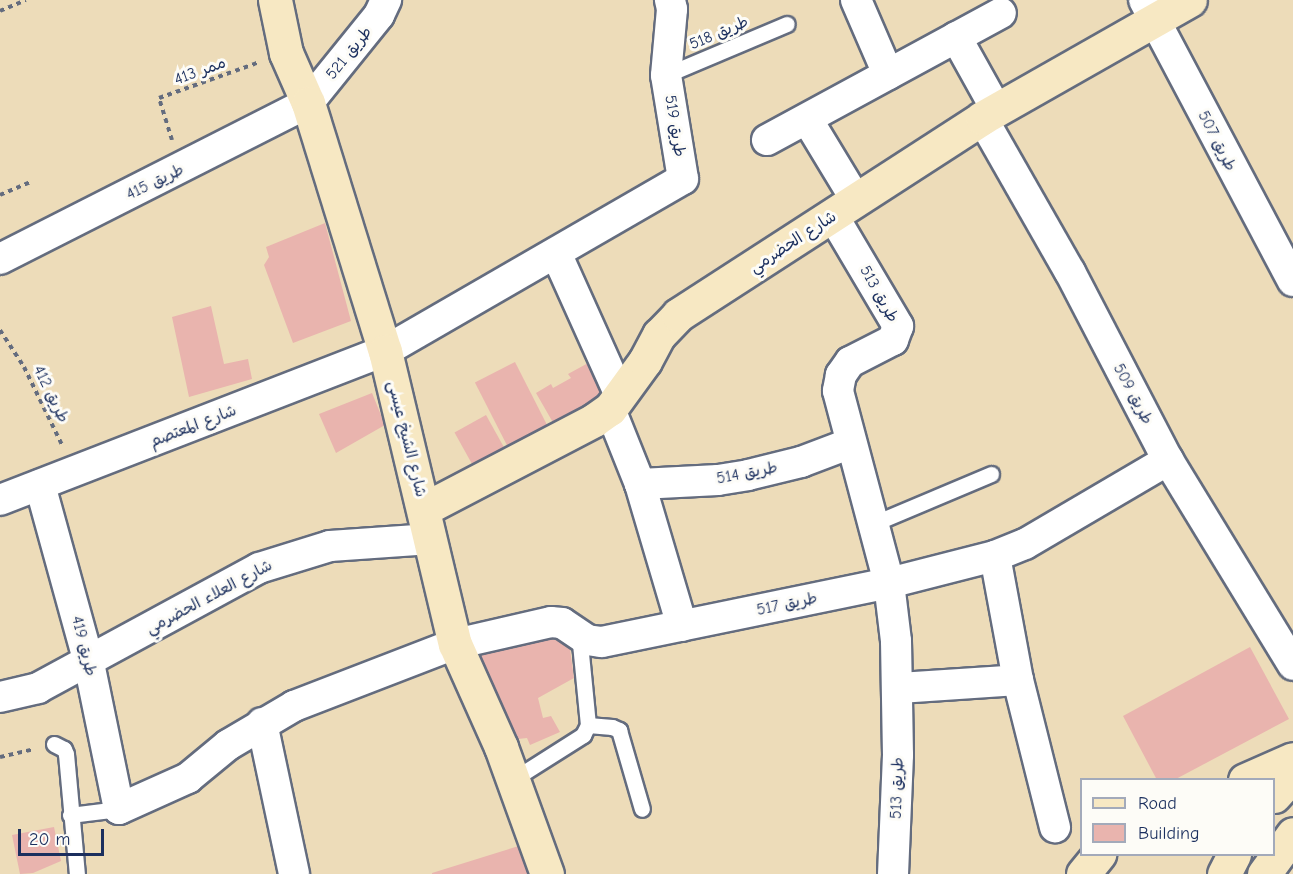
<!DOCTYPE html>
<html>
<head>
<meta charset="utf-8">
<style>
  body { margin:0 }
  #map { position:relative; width:1293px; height:874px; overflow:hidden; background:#eddcb9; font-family:"Comic Neue","Playpen Sans Arabic",sans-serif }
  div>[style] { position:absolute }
  .building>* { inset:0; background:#e9b4ae; transform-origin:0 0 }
  .path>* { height:4px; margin-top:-2px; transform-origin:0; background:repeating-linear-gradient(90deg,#646c7e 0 4.5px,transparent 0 9px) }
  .roads { filter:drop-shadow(2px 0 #646c7e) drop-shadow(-2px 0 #646c7e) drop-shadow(0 2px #646c7e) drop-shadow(0 -2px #646c7e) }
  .lane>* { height:15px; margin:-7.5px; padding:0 7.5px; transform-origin:7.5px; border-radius:7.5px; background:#fff }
  .street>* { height:30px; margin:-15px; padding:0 15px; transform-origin:15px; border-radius:15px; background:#fff }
  .secondary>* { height:33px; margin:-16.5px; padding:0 16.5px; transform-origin:16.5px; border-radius:16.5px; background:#f7e8c3 }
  span { translate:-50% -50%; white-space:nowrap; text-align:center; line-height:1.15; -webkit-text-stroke:6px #fdfcf7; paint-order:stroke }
  .street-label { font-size:16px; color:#1b2f5e }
  .legend { position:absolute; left:1080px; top:778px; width:195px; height:78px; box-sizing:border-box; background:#fdfcf7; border:2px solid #a3aaba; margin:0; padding:8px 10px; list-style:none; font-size:18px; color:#1b2f5e }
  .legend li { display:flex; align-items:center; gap:12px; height:30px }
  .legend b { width:30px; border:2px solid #a3aaba }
  .scale { position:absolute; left:18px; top:829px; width:86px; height:27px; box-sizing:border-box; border:3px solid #1b2f5e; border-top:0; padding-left:8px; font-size:18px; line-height:21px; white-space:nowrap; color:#1b2f5e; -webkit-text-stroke:4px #fdfcf7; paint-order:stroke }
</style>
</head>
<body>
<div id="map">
  <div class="building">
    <i style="clip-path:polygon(325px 223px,351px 321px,293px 343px,264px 265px,269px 257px,266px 247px)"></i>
    <i style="clip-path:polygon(211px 306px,224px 364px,248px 359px,252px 379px,189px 397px,172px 317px)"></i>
    <i style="left:515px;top:362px;width:74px;height:45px;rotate:63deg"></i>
    <i style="clip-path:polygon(590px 362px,604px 386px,591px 407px,555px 426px,536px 393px,551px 384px,553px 388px,571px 378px,568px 374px)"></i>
    <i style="clip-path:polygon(372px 393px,385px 425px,336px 453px,319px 414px)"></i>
    <i style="left:486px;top:415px;width:37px;height:36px;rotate:61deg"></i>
    <i style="clip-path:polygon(548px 639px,569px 642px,574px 678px,538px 698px,543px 718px,551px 716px,560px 732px,530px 745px,527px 738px,518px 739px,479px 655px)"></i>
    <i style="clip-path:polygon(1250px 647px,1289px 719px,1174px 780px,1157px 780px,1123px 716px)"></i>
    <i style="clip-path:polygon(54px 827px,61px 861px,33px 873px,20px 874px,12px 835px)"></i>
    <i style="clip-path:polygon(522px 845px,531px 874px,432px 874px,432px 873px)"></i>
  </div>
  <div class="path">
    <i style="left:0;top:11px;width:28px;rotate:-23deg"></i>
    <i style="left:172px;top:140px;width:44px;rotate:-107.2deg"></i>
    <i style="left:159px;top:98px;width:104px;rotate:-19.7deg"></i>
    <i style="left:0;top:195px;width:34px;rotate:-23deg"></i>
    <i style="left:0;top:330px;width:44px;rotate:57deg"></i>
    <i style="left:24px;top:367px;width:87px;rotate:64deg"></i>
    <i style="left:0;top:757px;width:35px;rotate:-13deg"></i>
  </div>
  <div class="roads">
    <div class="lane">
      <i style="left:666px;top:75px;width:131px;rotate:-22.9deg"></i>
      <i style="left:875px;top:523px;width:126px;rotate:-22.9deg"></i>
      <i style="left:588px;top:725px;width:24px;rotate:5deg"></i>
      <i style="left:612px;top:727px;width:8px;rotate:23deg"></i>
      <i style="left:619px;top:730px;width:82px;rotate:73.8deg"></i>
      <i style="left:54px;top:744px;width:11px;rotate:27deg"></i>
      <i style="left:64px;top:749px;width:5px;rotate:68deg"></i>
      <i style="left:66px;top:754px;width:121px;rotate:84.8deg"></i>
      <i style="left:510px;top:777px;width:10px;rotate:-11deg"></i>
      <i style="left:520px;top:775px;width:75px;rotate:-32.4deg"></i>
      <i style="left:583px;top:735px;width:11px;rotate:-63deg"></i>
      <i style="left:588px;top:725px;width:91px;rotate:-95.6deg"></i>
      <i style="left:70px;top:815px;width:49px;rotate:-7deg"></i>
    </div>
    <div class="street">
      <i style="left:856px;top:0;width:81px;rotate:66.6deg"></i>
      <i style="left:1144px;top:0;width:318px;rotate:62.1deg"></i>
      <i style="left:956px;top:37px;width:82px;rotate:60.9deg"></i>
      <i style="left:982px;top:118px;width:177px;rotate:60.3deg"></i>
      <i style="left:1070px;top:272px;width:212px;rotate:62.5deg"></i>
      <i style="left:1168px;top:460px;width:240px;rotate:58.6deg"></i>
      <i style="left:807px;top:119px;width:95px;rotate:58.8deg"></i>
      <i style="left:767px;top:140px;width:266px;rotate:-28.5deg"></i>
      <i style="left:833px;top:216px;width:128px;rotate:59.4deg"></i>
      <i style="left:898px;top:326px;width:15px;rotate:110deg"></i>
      <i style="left:893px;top:340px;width:48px;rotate:152.9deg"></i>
      <i style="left:850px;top:362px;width:16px;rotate:125deg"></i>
      <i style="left:841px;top:375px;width:16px;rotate:101deg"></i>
      <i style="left:838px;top:391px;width:199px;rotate:75.1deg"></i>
      <i style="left:889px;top:583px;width:58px;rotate:83.1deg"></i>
      <i style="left:896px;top:641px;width:114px;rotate:89deg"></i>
      <i style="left:898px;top:755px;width:119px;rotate:92.4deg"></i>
      <i style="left:556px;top:253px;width:154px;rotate:65.8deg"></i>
      <i style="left:0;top:259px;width:345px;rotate:-26.9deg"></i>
      <i style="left:308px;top:103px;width:113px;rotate:-51.1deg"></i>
      <i style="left:379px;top:15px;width:17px;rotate:-65deg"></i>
      <i style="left:610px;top:409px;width:81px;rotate:68.2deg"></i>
      <i style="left:640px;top:484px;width:148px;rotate:73.5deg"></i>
      <i style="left:640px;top:484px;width:78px;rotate:-2.9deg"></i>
      <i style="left:718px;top:480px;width:30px;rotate:-9deg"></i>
      <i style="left:748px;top:475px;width:55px;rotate:-13.8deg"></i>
      <i style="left:801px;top:462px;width:53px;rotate:-20.8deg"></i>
      <i style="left:40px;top:485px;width:185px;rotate:74.6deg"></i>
      <i style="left:89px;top:663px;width:149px;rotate:78.4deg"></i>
      <i style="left:119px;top:809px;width:76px;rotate:-24.2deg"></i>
      <i style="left:188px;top:778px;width:52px;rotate:-39.5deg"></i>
      <i style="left:228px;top:745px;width:77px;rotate:-30.6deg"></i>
      <i style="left:294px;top:706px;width:173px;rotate:-21.1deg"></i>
      <i style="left:455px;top:644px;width:98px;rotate:-12.9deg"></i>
      <i style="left:551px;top:622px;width:11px;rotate:5deg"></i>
      <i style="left:562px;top:623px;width:30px;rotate:34deg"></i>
      <i style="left:587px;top:640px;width:15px;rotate:8deg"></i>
      <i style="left:602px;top:642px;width:293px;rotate:-11.6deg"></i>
      <i style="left:889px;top:583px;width:109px;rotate:-14.3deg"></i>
      <i style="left:995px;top:556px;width:32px;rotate:-22deg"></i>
      <i style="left:1025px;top:544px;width:166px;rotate:-30.4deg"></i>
      <i style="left:0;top:500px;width:413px;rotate:-21.2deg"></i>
      <i style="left:385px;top:351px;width:344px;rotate:-30deg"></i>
      <i style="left:683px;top:179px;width:105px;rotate:-99.3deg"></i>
      <i style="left:666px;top:75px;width:66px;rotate:-84.8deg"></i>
      <i style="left:672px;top:9px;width:9px;rotate:-103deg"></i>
      <i style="left:995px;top:556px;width:126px;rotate:79.5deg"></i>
      <i style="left:1018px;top:680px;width:152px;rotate:75.9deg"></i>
      <i style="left:899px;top:688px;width:119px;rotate:-3.8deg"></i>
      <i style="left:0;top:697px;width:39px;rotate:-13deg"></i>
      <i style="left:38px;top:688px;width:251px;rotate:-28.5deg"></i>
      <i style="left:259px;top:568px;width:74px;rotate:-17.2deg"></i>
      <i style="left:330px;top:546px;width:101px;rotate:-4deg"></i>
      <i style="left:262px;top:723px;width:154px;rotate:78deg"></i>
    </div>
    <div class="secondary">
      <i style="left:275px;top:0;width:54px;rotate:78.3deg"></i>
      <i style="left:286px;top:53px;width:55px;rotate:66.3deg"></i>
      <i style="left:308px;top:103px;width:260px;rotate:72.8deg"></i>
      <i style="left:385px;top:351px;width:301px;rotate:76.6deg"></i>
      <i style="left:455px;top:644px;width:113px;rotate:65.9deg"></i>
      <i style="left:501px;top:747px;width:135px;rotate:70.1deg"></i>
      <i style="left:424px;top:509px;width:192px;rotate:-27.6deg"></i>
      <i style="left:594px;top:420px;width:19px;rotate:-35deg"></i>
      <i style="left:610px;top:409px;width:59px;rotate:-53.9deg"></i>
      <i style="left:645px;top:361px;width:30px;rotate:-62deg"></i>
      <i style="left:659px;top:335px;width:28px;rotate:-46deg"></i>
      <i style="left:678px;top:315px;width:362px;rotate:-32.9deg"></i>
      <i style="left:982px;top:118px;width:239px;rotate:-29.6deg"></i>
      <i style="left:1245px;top:780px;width:52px;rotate:-23.6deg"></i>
      <i style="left:1274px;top:796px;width:28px;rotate:-48deg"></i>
      <i style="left:1083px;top:874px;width:26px;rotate:-51deg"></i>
      <i style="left:1224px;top:874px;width:22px;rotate:-63deg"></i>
      <i style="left:1264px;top:874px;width:49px;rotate:-54.1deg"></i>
    </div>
  </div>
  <div class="street-label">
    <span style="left:719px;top:33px;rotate:-23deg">طريق 518</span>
    <span style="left:349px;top:53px;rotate:-51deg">طريق 521</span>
    <span style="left:200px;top:71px;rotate:-20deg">ممر 413</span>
    <span style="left:675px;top:126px;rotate:81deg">طريق 519</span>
    <span style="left:1217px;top:141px;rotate:63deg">طريق 507</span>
    <span style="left:155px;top:182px;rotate:-26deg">طريق 415</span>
    <span style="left:793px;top:242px;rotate:-33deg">شارع الحضرمي</span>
    <span style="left:879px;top:294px;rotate:61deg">طريق 513</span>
    <span style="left:51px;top:394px;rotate:64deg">طريق 412</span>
    <span style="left:1133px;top:394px;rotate:62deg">طريق 509</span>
    <span style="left:193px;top:426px;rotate:-21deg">شارع المعتصم</span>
    <span style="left:407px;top:439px;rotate:76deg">شارع الشيخ عيسى</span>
    <span style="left:747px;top:473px;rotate:-11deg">طريق 514</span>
    <span style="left:209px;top:597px;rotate:-28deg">شارع العلاء الحضرمي</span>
    <span style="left:787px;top:604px;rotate:-12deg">طريق 517</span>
    <span style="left:84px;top:646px;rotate:76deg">طريق 419</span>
    <span style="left:897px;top:788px;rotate:-88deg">طريق 513</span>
  </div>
  <ul class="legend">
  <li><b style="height:8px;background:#f7e8c3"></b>Road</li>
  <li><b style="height:16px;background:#e9b4ae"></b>Building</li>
  </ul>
  <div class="scale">20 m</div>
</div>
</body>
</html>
